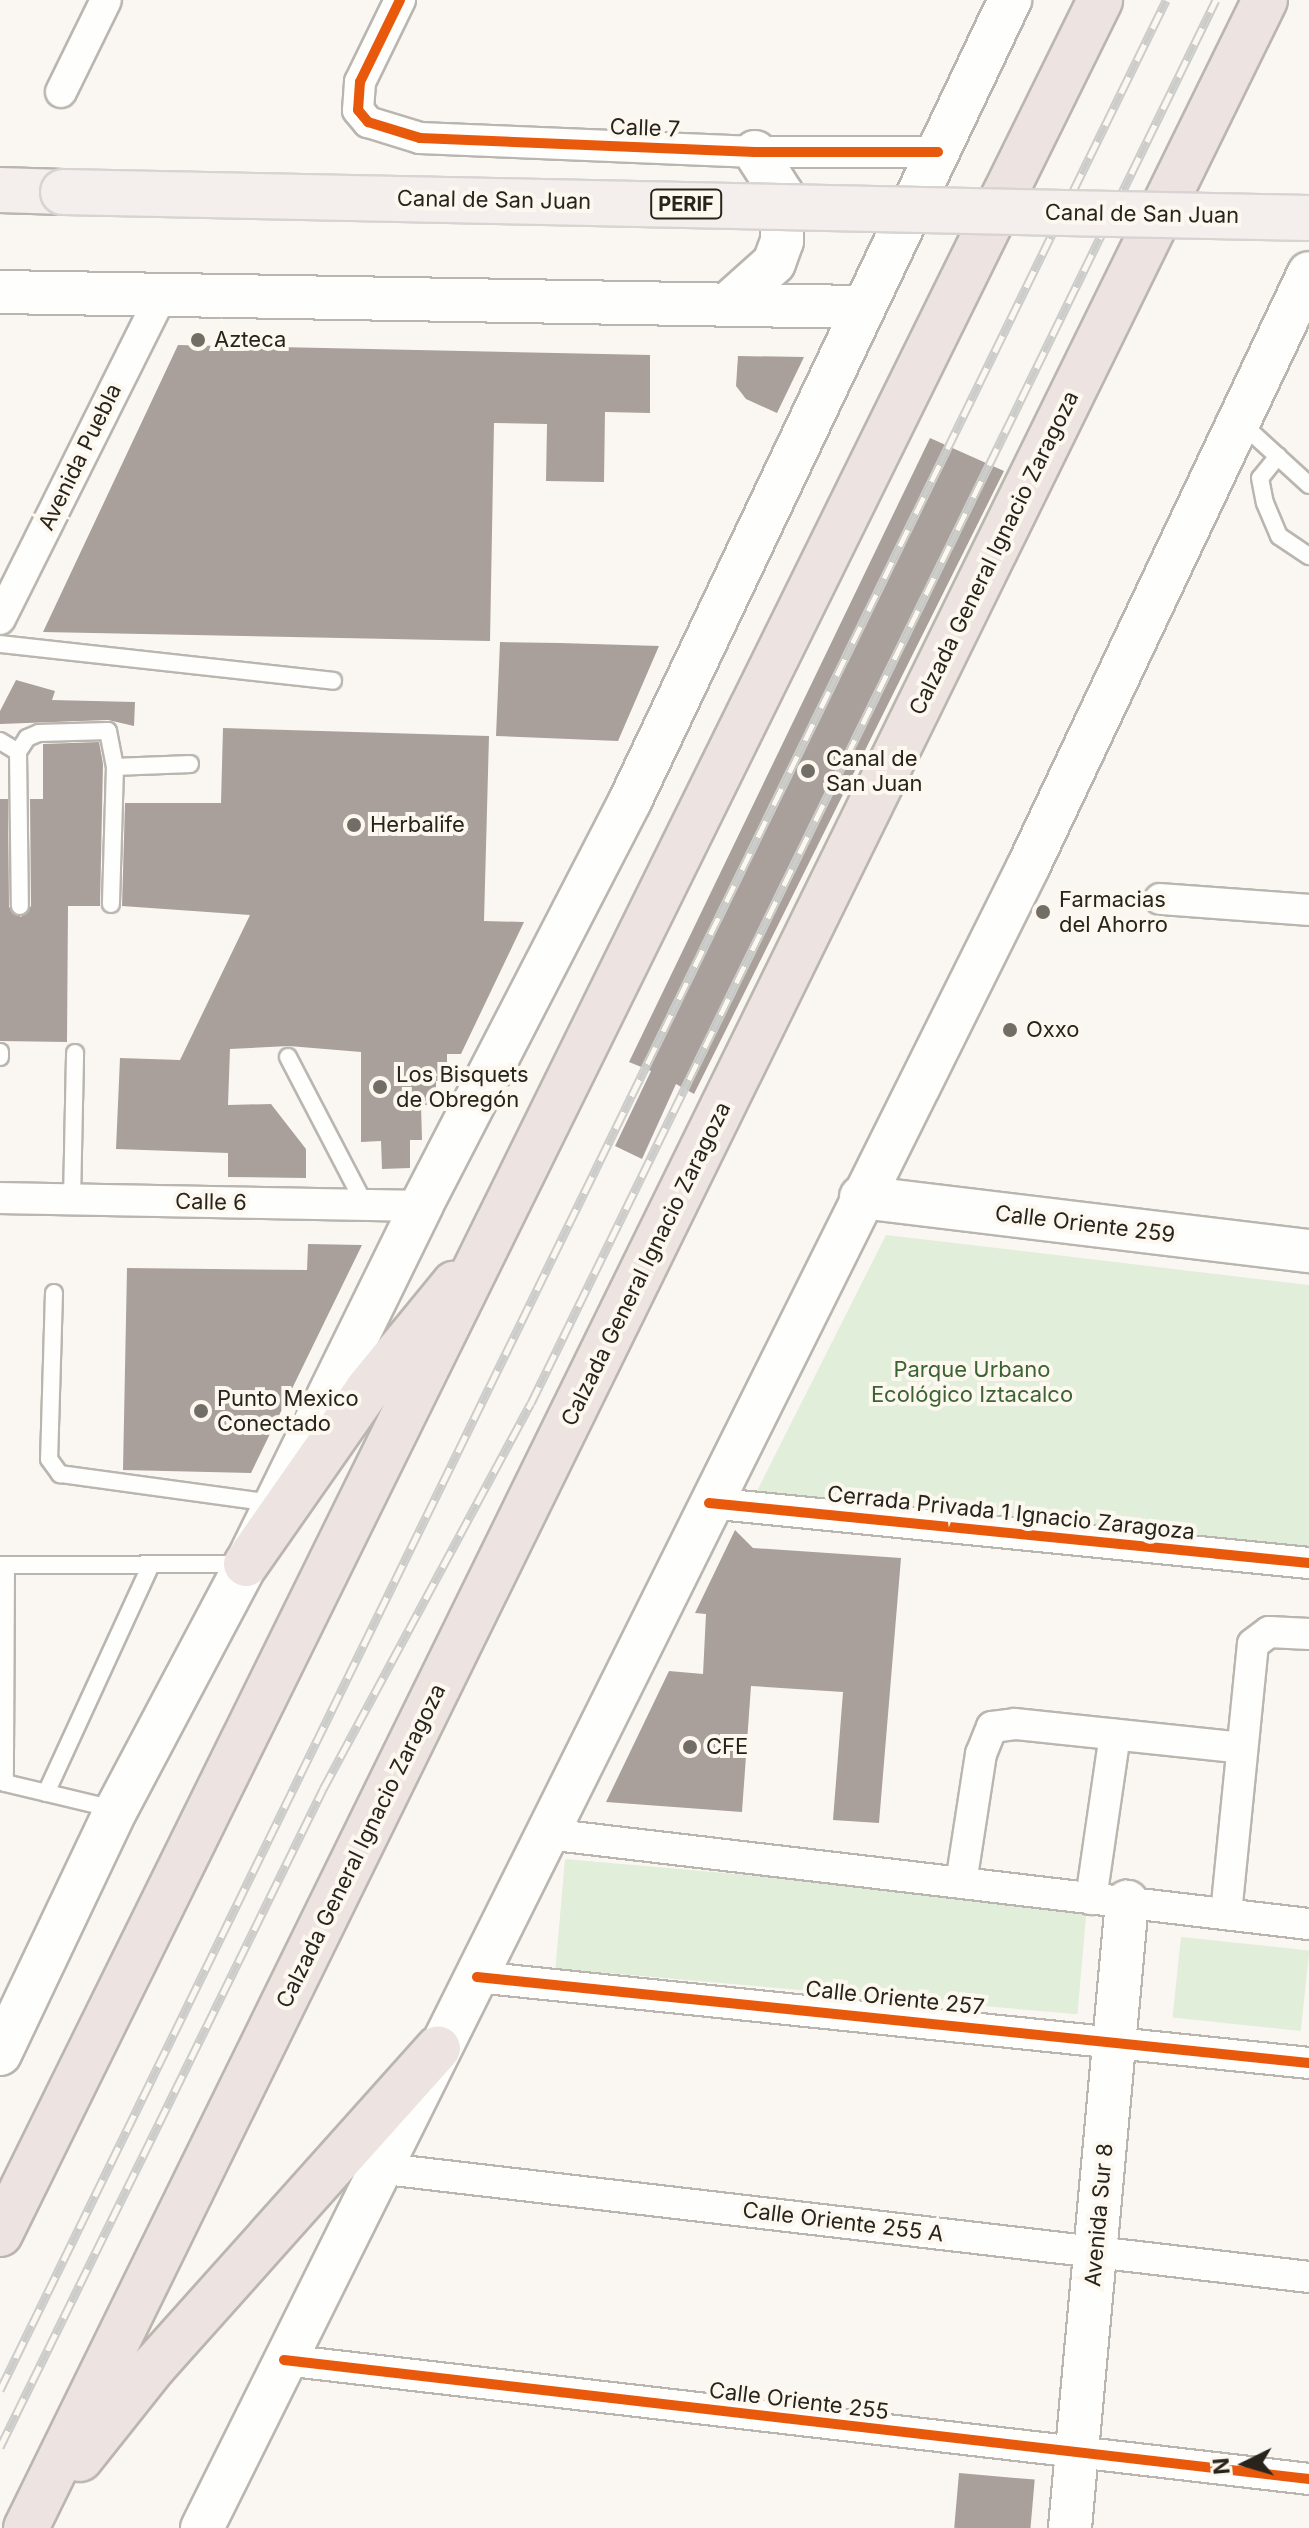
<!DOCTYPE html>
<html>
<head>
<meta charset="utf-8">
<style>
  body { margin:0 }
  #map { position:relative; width:1309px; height:2528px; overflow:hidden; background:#faf7f2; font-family:Inter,sans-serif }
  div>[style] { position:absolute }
  .green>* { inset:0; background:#e1eed9; transform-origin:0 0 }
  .building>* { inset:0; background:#a9a09b; transform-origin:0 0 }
  .roads { filter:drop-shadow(2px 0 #bab6af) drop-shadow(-2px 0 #bab6af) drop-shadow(0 2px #bab6af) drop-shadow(0 -2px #bab6af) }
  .lane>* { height:16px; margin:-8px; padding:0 8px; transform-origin:8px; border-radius:8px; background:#fefefd }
  .street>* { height:30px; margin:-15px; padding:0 15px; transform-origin:15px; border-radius:15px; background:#fefefd }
  .secondary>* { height:42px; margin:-21px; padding:0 21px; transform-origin:21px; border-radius:21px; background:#fefefd }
  .primary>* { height:44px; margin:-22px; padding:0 22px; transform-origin:22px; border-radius:22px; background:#f4eeec }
  .highway>* { height:44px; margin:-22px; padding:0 22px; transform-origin:22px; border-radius:22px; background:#ede3e1 }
  .rail>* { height:9px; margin-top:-4.5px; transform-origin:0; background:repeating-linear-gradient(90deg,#fdf8ef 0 18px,#ccccca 0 36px); box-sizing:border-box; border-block:2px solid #ccccca }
  .bridges { filter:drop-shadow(2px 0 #d7d4d1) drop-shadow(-2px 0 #d7d4d1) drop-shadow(0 2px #d7d4d1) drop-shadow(0 -2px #d7d4d1) }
  .primary-bridge>* { height:44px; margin:-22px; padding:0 22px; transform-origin:22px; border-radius:22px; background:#f4eeec }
  .cycleway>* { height:10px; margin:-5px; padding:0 5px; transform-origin:5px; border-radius:5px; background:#e8590c }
  .dots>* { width:22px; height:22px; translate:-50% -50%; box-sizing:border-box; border:4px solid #fdf8ef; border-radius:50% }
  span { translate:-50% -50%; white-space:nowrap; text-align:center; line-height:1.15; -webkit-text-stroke:8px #fdf8ef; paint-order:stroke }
  .shield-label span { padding:2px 6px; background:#fdf8ef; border:2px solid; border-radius:6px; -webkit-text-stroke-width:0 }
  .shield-label { font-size:20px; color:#28241b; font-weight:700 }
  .street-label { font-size:22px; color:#28241b }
  .poi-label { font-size:22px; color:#28241b }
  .left { translate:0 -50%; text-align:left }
  .park-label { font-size:22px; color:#3c6332 }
  .north { position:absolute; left:1205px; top:2424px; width:80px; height:80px; -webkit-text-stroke:6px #fdf8ef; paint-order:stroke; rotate:265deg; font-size:22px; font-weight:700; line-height:32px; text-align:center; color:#28241b }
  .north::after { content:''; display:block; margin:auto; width:28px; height:36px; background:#28241b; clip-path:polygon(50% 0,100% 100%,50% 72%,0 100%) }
</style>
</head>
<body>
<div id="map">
  <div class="green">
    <i style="clip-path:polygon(886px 1235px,1309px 1285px,1309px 1553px,754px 1497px)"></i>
    <i style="left:565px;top:1859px;width:524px;height:110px;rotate:5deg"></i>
    <i style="left:1181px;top:1937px;width:129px;height:81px;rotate:6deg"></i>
  </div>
  <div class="building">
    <i style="clip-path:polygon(178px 345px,650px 355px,650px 413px,605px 412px,604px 482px,546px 481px,547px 424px,494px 423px,490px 641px,43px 632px)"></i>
    <i style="clip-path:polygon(738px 356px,804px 357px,777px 413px,746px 399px,736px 386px)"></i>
    <i style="clip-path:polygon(930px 438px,1004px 471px,694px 1094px,676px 1084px,642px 1159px,615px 1146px,651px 1071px,629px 1062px)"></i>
    <i style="clip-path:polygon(500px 642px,560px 643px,659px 646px,618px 741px,496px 736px)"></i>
    <i style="clip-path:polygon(16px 680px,55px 691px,52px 700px,135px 702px,134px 726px,108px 720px,0 724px,0 711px)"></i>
    <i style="clip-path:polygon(223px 728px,489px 736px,484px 921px,524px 922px,461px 1054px,447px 1054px,447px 1081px,436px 1081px,436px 1105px,421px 1105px,422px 1140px,410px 1140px,410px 1168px,382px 1169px,381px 1141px,361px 1142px,361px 1052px,289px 1046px,230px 1049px,228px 1105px,271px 1104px,306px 1149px,306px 1178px,228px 1177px,228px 1153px,116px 1149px,120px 1058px,180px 1060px,250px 915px,122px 906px,125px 803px,221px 803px)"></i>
    <i style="clip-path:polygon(99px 742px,103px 764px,100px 906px,68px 906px,67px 1042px,0 1041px,0 799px,8px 799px,9px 907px,21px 917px,31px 906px,30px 799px,43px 799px,43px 744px)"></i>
    <i style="clip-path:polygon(308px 1244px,362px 1245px,251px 1473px,123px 1470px,127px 1268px,307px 1270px)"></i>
    <i style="clip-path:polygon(735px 1530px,753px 1548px,901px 1558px,879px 1823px,833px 1820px,843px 1692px,751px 1686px,742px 1812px,606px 1802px,669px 1671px,703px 1674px,706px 1614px,695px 1613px)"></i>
    <i style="left:959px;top:2473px;width:76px;height:55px;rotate:5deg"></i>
  </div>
  <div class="roads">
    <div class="lane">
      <i style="left:1239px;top:421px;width:95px;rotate:42.4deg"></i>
      <i style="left:1278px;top:456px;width:28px;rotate:129deg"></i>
      <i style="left:1260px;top:478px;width:25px;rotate:79deg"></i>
      <i style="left:1265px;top:503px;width:36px;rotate:67deg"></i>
      <i style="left:1279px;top:536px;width:36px;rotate:34deg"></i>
      <i style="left:0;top:644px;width:335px;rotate:6.3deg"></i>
      <i style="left:0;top:741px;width:21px;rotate:31deg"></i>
      <i style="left:18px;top:752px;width:17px;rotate:-57deg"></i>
      <i style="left:27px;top:738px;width:13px;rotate:-23deg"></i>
      <i style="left:39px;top:733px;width:69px;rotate:-1.7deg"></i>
      <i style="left:108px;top:731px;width:37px;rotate:79deg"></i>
      <i style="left:115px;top:767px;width:137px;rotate:91.7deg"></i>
      <i style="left:18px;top:752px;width:154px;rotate:89.3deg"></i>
      <i style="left:115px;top:767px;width:75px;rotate:-2.3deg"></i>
      <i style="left:0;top:1057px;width:5px;rotate:-90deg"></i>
      <i style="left:288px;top:1057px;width:167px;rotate:62.5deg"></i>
      <i style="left:72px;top:1200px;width:147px;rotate:-88.8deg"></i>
      <i style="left:54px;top:1293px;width:166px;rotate:91.7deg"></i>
      <i style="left:49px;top:1459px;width:19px;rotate:54deg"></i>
      <i style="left:60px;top:1474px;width:215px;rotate:7.8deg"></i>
      <i style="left:0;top:1565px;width:241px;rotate:-0.2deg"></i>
      <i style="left:6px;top:1565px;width:218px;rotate:90.3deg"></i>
      <i style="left:5px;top:1783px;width:112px;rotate:13.4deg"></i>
      <i style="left:46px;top:1793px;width:251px;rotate:-65.3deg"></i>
    </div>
    <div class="street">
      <i style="left:400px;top:0;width:91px;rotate:116deg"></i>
      <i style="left:360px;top:82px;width:28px;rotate:94deg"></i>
      <i style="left:358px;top:110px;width:16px;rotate:50deg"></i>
      <i style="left:368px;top:122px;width:54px;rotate:17.1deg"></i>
      <i style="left:420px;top:138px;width:335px;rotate:2.4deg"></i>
      <i style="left:755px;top:152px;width:183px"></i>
      <i style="left:61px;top:92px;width:102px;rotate:-63.9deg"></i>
      <i style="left:0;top:619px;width:361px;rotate:-63.5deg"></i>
      <i style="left:1160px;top:899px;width:149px;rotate:4.2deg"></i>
      <i style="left:0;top:1198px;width:421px;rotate:1.1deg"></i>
      <i style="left:709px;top:1503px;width:603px;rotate:5.71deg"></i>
      <i style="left:547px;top:1834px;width:767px;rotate:6.74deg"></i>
      <i style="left:961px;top:1883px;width:131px;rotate:-81.2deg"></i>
      <i style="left:981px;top:1754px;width:29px;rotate:-68deg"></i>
      <i style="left:992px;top:1727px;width:23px;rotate:-7deg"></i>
      <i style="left:1015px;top:1724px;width:228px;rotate:6deg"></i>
      <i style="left:1091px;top:1899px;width:166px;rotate:-81.7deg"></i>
      <i style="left:1226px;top:1914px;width:271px;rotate:-84.3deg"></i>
      <i style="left:1253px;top:1644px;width:20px;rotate:-37deg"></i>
      <i style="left:1269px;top:1632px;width:40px;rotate:2.9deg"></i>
      <i style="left:477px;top:1977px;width:836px;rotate:5.9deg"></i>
      <i style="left:377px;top:2168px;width:938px;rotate:6.67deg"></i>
      <i style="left:284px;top:2360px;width:1032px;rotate:6.62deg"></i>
    </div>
    <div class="secondary">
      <i style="left:0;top:292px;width:862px;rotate:1deg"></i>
      <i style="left:727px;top:305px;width:63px;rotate:-41.8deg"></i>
      <i style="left:774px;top:263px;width:23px;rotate:-70deg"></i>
      <i style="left:782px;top:241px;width:47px;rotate:-90deg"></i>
      <i style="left:782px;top:194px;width:50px;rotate:-122.7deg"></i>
      <i style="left:861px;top:1197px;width:451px;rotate:6.9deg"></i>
      <i style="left:0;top:2054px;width:270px;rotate:-64.6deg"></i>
      <i style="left:116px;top:1810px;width:278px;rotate:-62.1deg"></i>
      <i style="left:246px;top:1564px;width:398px;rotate:-63.9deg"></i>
      <i style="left:421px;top:1206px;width:456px;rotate:-62.7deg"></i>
      <i style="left:630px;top:801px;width:887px;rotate:-64.62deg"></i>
      <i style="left:202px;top:2528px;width:1855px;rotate:-63.56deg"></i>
      <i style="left:1028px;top:867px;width:657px;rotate:-64.68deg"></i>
      <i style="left:1070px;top:2528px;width:629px;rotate:-84.8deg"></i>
    </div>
    <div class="primary">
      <i style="left:0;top:190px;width:63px;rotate:1.8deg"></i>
    </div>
    <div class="highway">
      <i style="left:246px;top:1564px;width:213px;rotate:-55.1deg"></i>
      <i style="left:368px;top:1389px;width:136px;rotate:-50.7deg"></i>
      <i style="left:0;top:2234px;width:2490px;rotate:-63.78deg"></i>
      <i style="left:80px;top:2459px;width:119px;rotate:-51.5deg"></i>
      <i style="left:154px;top:2366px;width:426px;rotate:-48.2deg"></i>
      <i style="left:26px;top:2528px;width:2815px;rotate:-63.89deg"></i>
    </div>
  </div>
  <div class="rail">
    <i style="left:0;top:2390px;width:2659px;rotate:-63.99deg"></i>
    <i style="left:0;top:2447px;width:733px;rotate:-63.85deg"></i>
    <i style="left:323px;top:1789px;width:438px;rotate:-61.7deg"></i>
    <i style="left:531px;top:1403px;width:1561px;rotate:-63.98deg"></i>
  </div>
  <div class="bridges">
    <div class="primary-bridge">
      <i style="left:63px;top:192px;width:1246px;rotate:1.2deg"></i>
    </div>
  </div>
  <div class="cycleway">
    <i style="left:400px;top:0;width:91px;rotate:116deg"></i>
    <i style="left:360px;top:82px;width:28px;rotate:94deg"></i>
    <i style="left:358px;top:110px;width:16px;rotate:50deg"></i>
    <i style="left:368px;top:122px;width:54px;rotate:17.1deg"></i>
    <i style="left:420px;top:138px;width:335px;rotate:2.4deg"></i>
    <i style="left:755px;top:152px;width:183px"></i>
    <i style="left:709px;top:1503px;width:603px;rotate:5.71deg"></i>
    <i style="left:477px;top:1977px;width:836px;rotate:5.9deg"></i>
    <i style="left:284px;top:2360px;width:1032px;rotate:6.62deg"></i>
  </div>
  <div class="dots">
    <i style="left:198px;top:340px;background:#726e66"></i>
    <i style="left:808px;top:771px;background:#726e66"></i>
    <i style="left:354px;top:825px;background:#726e66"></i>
    <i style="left:1043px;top:912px;background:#726e66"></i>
    <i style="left:1010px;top:1030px;background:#726e66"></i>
    <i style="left:380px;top:1087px;background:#726e66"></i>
    <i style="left:201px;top:1411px;background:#726e66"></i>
    <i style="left:690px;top:1747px;background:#726e66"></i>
  </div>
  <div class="shield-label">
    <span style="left:686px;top:204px">PERIF</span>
  </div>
  <div class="street-label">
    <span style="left:645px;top:128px;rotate:2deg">Calle 7</span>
    <span style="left:494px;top:200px;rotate:1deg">Canal de San Juan</span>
    <span style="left:1142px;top:214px;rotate:1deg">Canal de San Juan</span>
    <span style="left:80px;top:457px;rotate:-64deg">Avenida Puebla</span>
    <span style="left:994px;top:553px;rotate:-64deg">Calzada General Ignacio Zaragoza</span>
    <span style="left:211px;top:1202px;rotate:1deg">Calle 6</span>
    <span style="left:1085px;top:1224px;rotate:7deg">Calle Oriente 259</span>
    <span style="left:646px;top:1264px;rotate:-64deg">Calzada General Ignacio Zaragoza</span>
    <span style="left:1011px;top:1513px;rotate:6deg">Cerrada Privada 1 Ignacio Zaragoza</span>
    <span style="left:361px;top:1846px;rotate:-64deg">Calzada General Ignacio Zaragoza</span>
    <span style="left:895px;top:1998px;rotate:6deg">Calle Oriente 257</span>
    <span style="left:1099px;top:2215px;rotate:-85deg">Avenida Sur 8</span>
    <span style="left:843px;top:2222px;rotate:7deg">Calle Oriente 255 A</span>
    <span style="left:799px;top:2401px;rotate:7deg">Calle Oriente 255</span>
  </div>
  <div class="poi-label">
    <span class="left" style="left:214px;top:340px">Azteca</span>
    <span class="left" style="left:826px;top:771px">Canal de<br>San Juan</span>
    <span class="left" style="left:370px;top:825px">Herbalife</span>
    <span class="left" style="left:1059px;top:912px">Farmacias<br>del Ahorro</span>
    <span class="left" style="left:1026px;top:1030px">Oxxo</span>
    <span class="left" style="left:396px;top:1087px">Los Bisquets<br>de Obregón</span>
    <span class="left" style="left:217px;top:1411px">Punto Mexico<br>Conectado</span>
    <span class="left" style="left:706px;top:1747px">CFE</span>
  </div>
  <div class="park-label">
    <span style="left:972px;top:1382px">Parque Urbano<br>Ecológico Iztacalco</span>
  </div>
  <div class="north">N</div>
</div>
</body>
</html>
